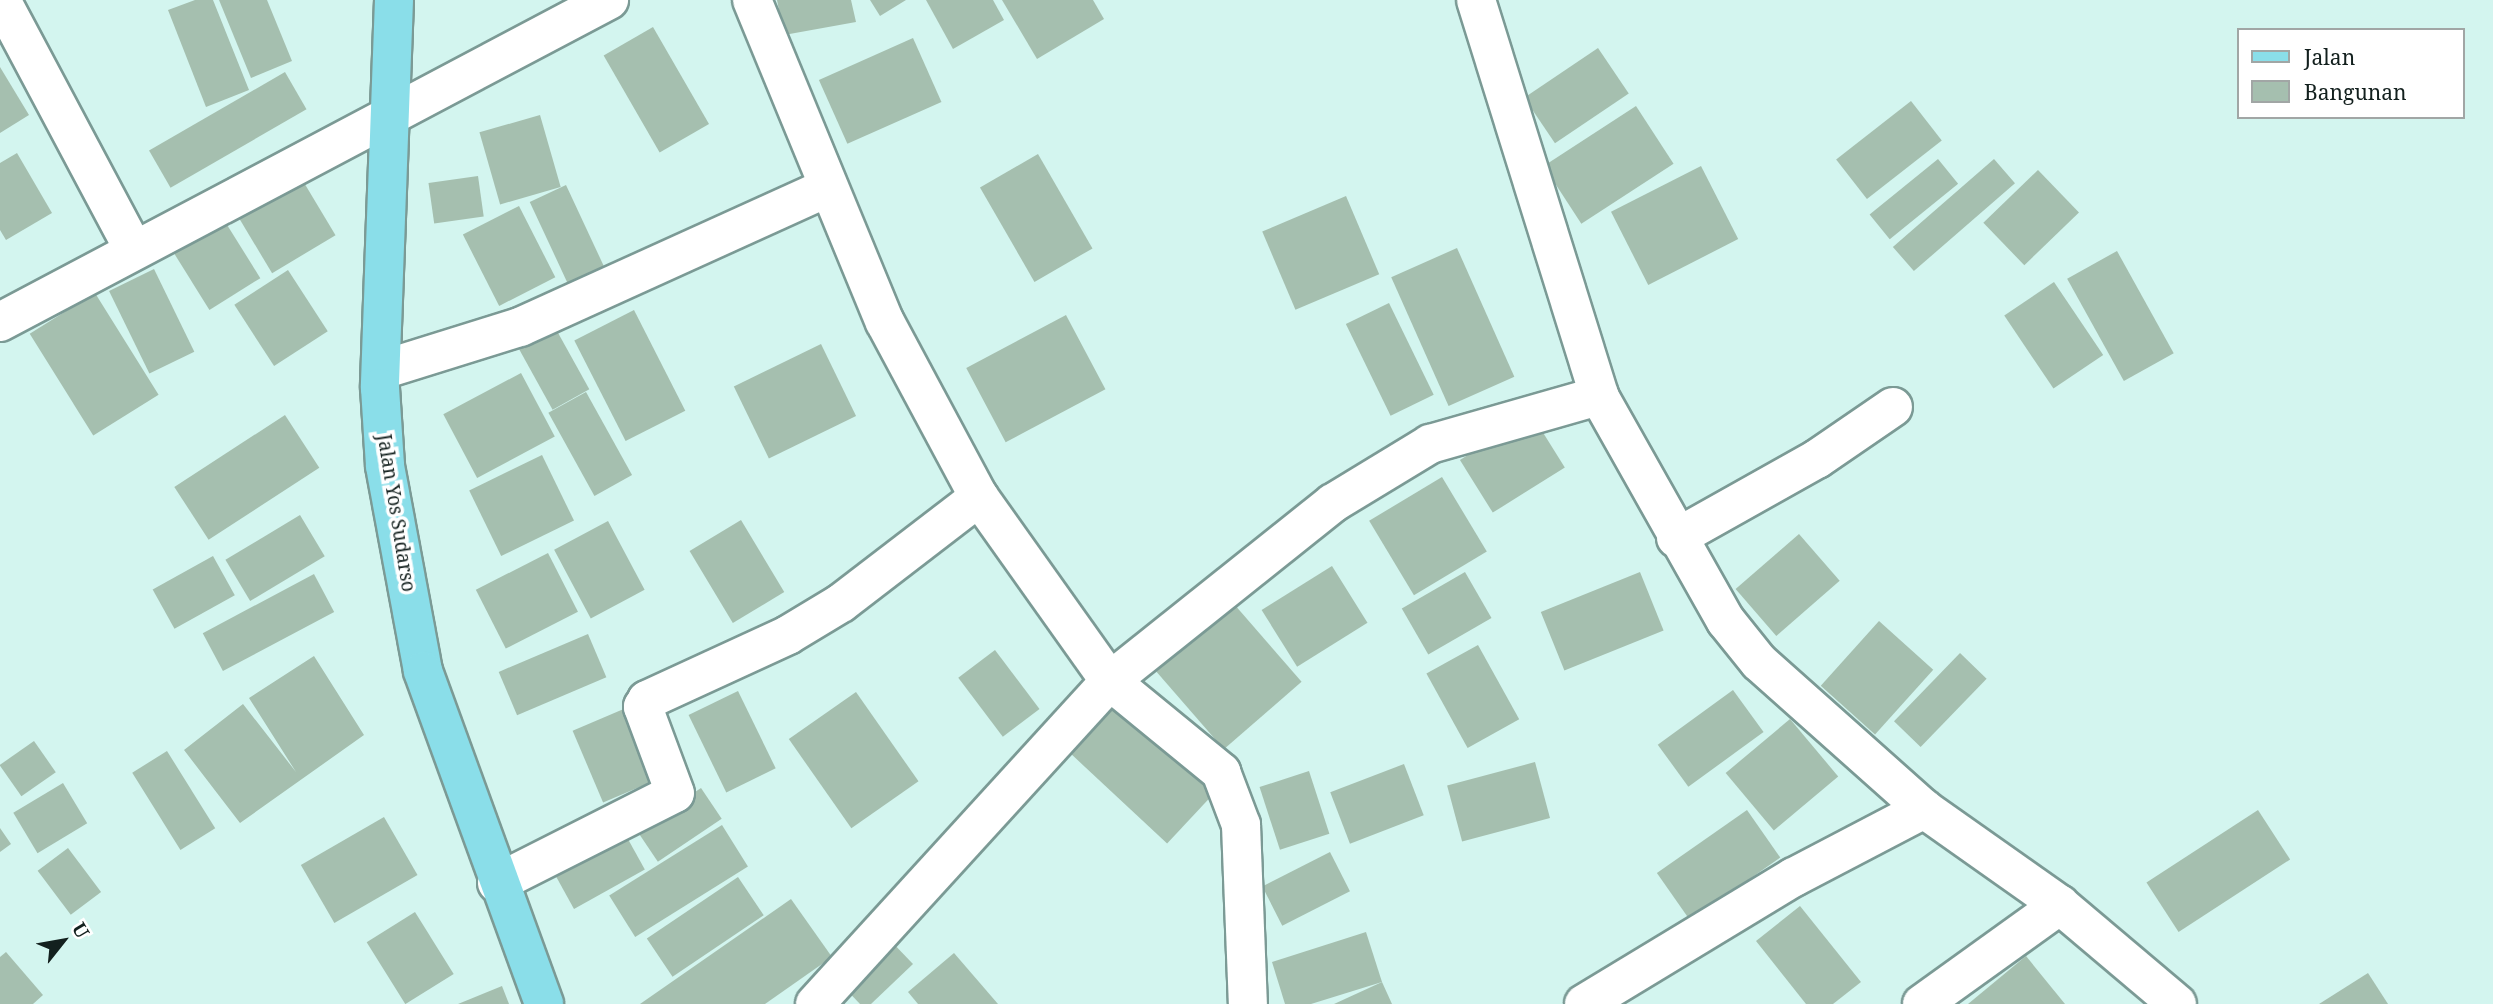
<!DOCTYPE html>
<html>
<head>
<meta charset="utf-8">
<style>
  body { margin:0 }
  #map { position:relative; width:2493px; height:1004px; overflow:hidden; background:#d3f5ef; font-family:"Noto Serif",serif }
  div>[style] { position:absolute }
  .building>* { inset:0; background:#a5bfaf; transform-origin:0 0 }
  .roads { filter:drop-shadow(2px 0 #7b9a95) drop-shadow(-2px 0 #7b9a95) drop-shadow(0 2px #7b9a95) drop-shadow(0 -2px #7b9a95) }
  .minor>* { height:38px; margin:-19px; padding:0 19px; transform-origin:19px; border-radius:19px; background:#fff }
  .major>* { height:38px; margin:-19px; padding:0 19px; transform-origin:19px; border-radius:19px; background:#8adee9 }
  span { translate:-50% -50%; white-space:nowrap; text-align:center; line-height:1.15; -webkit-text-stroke:7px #fff; paint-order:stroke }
  .street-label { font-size:19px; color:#13201e }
  .legend { position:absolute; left:2237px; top:28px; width:228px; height:91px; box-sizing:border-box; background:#fff; border:2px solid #a1a6a5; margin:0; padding:9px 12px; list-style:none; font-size:21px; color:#13201e }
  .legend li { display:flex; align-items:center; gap:14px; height:35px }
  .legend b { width:35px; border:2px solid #a1a6a5 }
  .north { position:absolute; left:28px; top:906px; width:70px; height:70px; -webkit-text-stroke:5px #fff; paint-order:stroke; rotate:59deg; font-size:19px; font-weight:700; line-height:28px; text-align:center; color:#13201e }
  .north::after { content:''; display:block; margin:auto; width:24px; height:32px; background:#13201e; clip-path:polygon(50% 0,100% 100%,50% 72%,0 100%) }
</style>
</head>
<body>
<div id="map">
  <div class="building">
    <i style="clip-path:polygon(195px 0,213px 0,249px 90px,206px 107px,168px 10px)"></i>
    <i style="clip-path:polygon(219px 0,267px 0,292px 61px,251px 78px)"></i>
    <i style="clip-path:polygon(777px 0,851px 0,856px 22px,784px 35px)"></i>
    <i style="clip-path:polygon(870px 0,906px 0,880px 16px)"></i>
    <i style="clip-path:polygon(926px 0,993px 0,1004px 20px,953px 49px)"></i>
    <i style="clip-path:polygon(1002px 0,1093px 0,1104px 19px,1037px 59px)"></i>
    <i style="left:653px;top:27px;width:112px;height:57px;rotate:60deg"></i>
    <i style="left:913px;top:38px;width:70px;height:103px;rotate:66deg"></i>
    <i style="left:1598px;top:48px;width:55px;height:89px;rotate:56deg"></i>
    <i style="clip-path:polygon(0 67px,29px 115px,0 133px)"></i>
    <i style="left:285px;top:72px;width:43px;height:157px;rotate:60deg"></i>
    <i style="left:1911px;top:101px;width:50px;height:95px;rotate:52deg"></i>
    <i style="left:1636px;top:106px;width:69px;height:110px;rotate:57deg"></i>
    <i style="left:540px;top:115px;width:75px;height:63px;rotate:74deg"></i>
    <i style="clip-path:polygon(17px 153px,52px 213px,6px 240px,0 230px,0 163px)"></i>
    <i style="left:1038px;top:154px;width:109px;height:67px;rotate:60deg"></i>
    <i style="left:1938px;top:159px;width:32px;height:88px;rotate:51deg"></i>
    <i style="left:1994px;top:159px;width:32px;height:134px;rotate:49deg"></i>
    <i style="left:1701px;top:166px;width:82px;height:101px;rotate:63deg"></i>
    <i style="left:2038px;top:170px;width:59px;height:76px;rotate:46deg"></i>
    <i style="left:300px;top:176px;width:69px;height:74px;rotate:59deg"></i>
    <i style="left:478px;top:176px;width:41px;height:50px;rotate:82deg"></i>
    <i style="left:566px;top:185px;width:91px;height:40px;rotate:65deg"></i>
    <i style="left:1346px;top:196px;width:85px;height:91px;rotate:67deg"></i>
    <i style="left:519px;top:206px;width:80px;height:63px;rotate:63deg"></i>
    <i style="left:219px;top:212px;width:78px;height:60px;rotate:58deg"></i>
    <i style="left:1457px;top:248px;width:141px;height:72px;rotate:66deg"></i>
    <i style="left:2117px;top:251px;width:117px;height:57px;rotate:61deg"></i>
    <i style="left:154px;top:269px;width:92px;height:50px;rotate:64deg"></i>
    <i style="left:288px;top:270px;width:73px;height:64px;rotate:57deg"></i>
    <i style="left:2054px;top:282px;width:88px;height:60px;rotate:56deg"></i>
    <i style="left:95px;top:293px;width:120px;height:77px;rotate:58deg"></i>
    <i style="left:1389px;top:303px;width:102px;height:48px;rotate:64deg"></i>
    <i style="left:634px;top:310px;width:113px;height:67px;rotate:63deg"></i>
    <i style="left:1066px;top:315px;width:84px;height:113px;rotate:62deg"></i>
    <i style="left:552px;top:322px;width:77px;height:42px;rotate:61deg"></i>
    <i style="left:821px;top:344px;width:80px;height:97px;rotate:64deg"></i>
    <i style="left:521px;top:373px;width:72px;height:88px;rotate:62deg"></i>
    <i style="left:586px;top:392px;width:95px;height:43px;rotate:61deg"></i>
    <i style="left:285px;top:415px;width:63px;height:132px;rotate:57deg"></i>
    <i style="left:1532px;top:415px;width:62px;height:85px;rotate:58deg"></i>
    <i style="left:542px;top:455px;width:73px;height:81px;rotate:64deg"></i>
    <i style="left:1442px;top:477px;width:87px;height:85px;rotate:59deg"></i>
    <i style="left:300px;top:515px;width:48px;height:87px;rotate:59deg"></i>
    <i style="left:741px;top:520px;width:84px;height:60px;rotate:59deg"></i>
    <i style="left:608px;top:521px;width:78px;height:61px;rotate:62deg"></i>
    <i style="left:1799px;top:534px;width:62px;height:84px;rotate:49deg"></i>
    <i style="left:548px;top:553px;width:66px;height:81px;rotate:63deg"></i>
    <i style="left:213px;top:556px;width:45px;height:69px;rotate:61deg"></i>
    <i style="left:1332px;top:566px;width:67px;height:83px;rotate:58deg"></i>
    <i style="left:1465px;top:572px;width:53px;height:73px;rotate:60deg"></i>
    <i style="left:1640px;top:572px;width:63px;height:107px;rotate:68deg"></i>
    <i style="left:314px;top:574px;width:43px;height:126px;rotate:62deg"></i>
    <i style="left:1234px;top:604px;width:103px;height:103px;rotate:49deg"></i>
    <i style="left:1879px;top:621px;width:73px;height:87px;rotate:42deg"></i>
    <i style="left:588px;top:634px;width:47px;height:97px;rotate:67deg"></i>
    <i style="left:1478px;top:645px;width:85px;height:59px;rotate:61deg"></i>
    <i style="left:995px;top:650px;width:74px;height:46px;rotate:53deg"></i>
    <i style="left:1960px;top:653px;width:37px;height:95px;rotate:44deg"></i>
    <i style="clip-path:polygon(314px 656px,364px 735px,240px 823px,184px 750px,243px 704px,296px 772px,249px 698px)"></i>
    <i style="left:1733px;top:690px;width:52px;height:93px;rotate:54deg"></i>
    <i style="left:738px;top:691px;width:86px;height:55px;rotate:64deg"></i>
    <i style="left:856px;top:692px;width:109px;height:82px;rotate:55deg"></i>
    <i style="left:1121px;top:698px;width:133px;height:75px;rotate:43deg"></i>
    <i style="left:626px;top:708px;width:78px;height:58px;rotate:67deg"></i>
    <i style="left:1790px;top:719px;width:75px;height:84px;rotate:50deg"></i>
    <i style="left:34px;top:741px;width:38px;height:42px;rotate:55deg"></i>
    <i style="left:167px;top:751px;width:91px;height:41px;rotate:58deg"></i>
    <i style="left:1535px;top:762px;width:58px;height:91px;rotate:75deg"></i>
    <i style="left:1404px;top:764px;width:55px;height:79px;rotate:69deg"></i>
    <i style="left:1309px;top:771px;width:66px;height:52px;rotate:72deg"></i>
    <i style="left:63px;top:783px;width:47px;height:58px;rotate:59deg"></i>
    <i style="left:701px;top:788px;width:37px;height:77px;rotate:56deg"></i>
    <i style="left:1747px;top:810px;width:58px;height:110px;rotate:55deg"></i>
    <i style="left:2258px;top:810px;width:59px;height:133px;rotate:57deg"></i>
    <i style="left:384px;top:817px;width:67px;height:96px;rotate:60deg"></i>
    <i style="left:722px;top:825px;width:49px;height:133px;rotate:58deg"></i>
    <i style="clip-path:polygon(0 828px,11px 844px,0 852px)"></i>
    <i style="left:624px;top:832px;width:43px;height:81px;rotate:61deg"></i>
    <i style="left:68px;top:848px;width:55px;height:38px;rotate:53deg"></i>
    <i style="left:1330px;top:852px;width:44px;height:76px;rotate:63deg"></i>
    <i style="left:738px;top:877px;width:46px;height:110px;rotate:56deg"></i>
    <i style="clip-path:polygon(791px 899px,832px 957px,765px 1004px,640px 1004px)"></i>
    <i style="clip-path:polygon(1800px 906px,1861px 982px,1833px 1004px,1806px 1004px,1756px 941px)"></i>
    <i style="left:415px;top:912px;width:73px;height:57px;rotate:58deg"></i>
    <i style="clip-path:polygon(1366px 932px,1382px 982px,1311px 1004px,1285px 1004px,1272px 962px)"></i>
    <i style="clip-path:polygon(888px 938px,913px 964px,871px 1004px,860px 1004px,840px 983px)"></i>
    <i style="clip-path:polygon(6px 952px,43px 995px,33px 1004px,0 1004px,0 957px)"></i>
    <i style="clip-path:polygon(954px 953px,998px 1004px,918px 1004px,908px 992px)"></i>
    <i style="clip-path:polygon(2026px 956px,2065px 1004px,1968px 1004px)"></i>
    <i style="clip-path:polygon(2368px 973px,2388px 1004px,2319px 1004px)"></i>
    <i style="clip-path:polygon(1382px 982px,1392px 1004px,1334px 1004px)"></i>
    <i style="clip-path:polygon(502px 986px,509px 1004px,458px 1004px)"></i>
  </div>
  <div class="roads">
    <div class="minor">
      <i style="left:1px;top:0;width:283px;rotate:62deg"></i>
      <i style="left:752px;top:0;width:348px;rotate:67.6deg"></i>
      <i style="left:885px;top:322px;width:199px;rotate:61.8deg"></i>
      <i style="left:979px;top:497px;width:226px;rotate:54.6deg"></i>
      <i style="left:1110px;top:681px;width:144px;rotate:39.3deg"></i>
      <i style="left:1221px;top:772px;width:57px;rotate:69.3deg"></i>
      <i style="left:1241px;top:825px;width:179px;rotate:87.8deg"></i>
      <i style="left:1476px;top:0;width:415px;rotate:72.7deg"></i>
      <i style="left:1599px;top:396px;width:258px;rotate:60.6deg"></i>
      <i style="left:1726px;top:621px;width:53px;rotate:51.2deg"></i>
      <i style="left:1759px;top:662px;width:221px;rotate:41.7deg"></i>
      <i style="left:1924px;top:809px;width:166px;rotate:35.2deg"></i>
      <i style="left:2060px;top:905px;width:153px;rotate:40.2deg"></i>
      <i style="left:0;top:322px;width:689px;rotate:-27.87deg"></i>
      <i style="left:382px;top:370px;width:145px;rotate:-17.3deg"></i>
      <i style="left:520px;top:327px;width:337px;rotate:-24.4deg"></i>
      <i style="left:1676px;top:538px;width:162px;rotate:-29.3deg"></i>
      <i style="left:1817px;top:459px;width:92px;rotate:-34.4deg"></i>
      <i style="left:497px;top:883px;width:199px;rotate:-26.8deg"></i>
      <i style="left:675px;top:793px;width:92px;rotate:-110.4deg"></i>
      <i style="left:643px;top:707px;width:8px;rotate:-60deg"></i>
      <i style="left:647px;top:700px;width:155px;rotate:-24.7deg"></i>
      <i style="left:788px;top:635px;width:62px;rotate:-31.1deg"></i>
      <i style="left:841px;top:603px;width:174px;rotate:-37.5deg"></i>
      <i style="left:815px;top:1004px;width:437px;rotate:-47.6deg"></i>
      <i style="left:1110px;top:681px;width:285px;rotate:-38.6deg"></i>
      <i style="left:1333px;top:503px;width:114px;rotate:-31.3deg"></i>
      <i style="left:1430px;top:444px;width:176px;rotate:-15.9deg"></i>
      <i style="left:1584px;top:1004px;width:245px;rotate:-31.2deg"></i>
      <i style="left:1794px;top:877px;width:147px;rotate:-27.6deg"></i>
      <i style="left:1922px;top:1004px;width:170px;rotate:-35.7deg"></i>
    </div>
    <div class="major">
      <i style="left:394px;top:0;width:388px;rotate:92.1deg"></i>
      <i style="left:380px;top:388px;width:78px;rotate:86.3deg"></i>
      <i style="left:385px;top:466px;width:208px;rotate:79.5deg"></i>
      <i style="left:423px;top:671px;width:354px;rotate:70deg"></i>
    </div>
  </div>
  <div class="street-label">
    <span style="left:396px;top:513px;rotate:81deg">Jalan Yos Sudarso</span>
  </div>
  <ul class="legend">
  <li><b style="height:9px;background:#8adee9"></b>Jalan</li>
  <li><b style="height:19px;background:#a5bfaf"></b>Bangunan</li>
  </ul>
  <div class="north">U</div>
</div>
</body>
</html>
